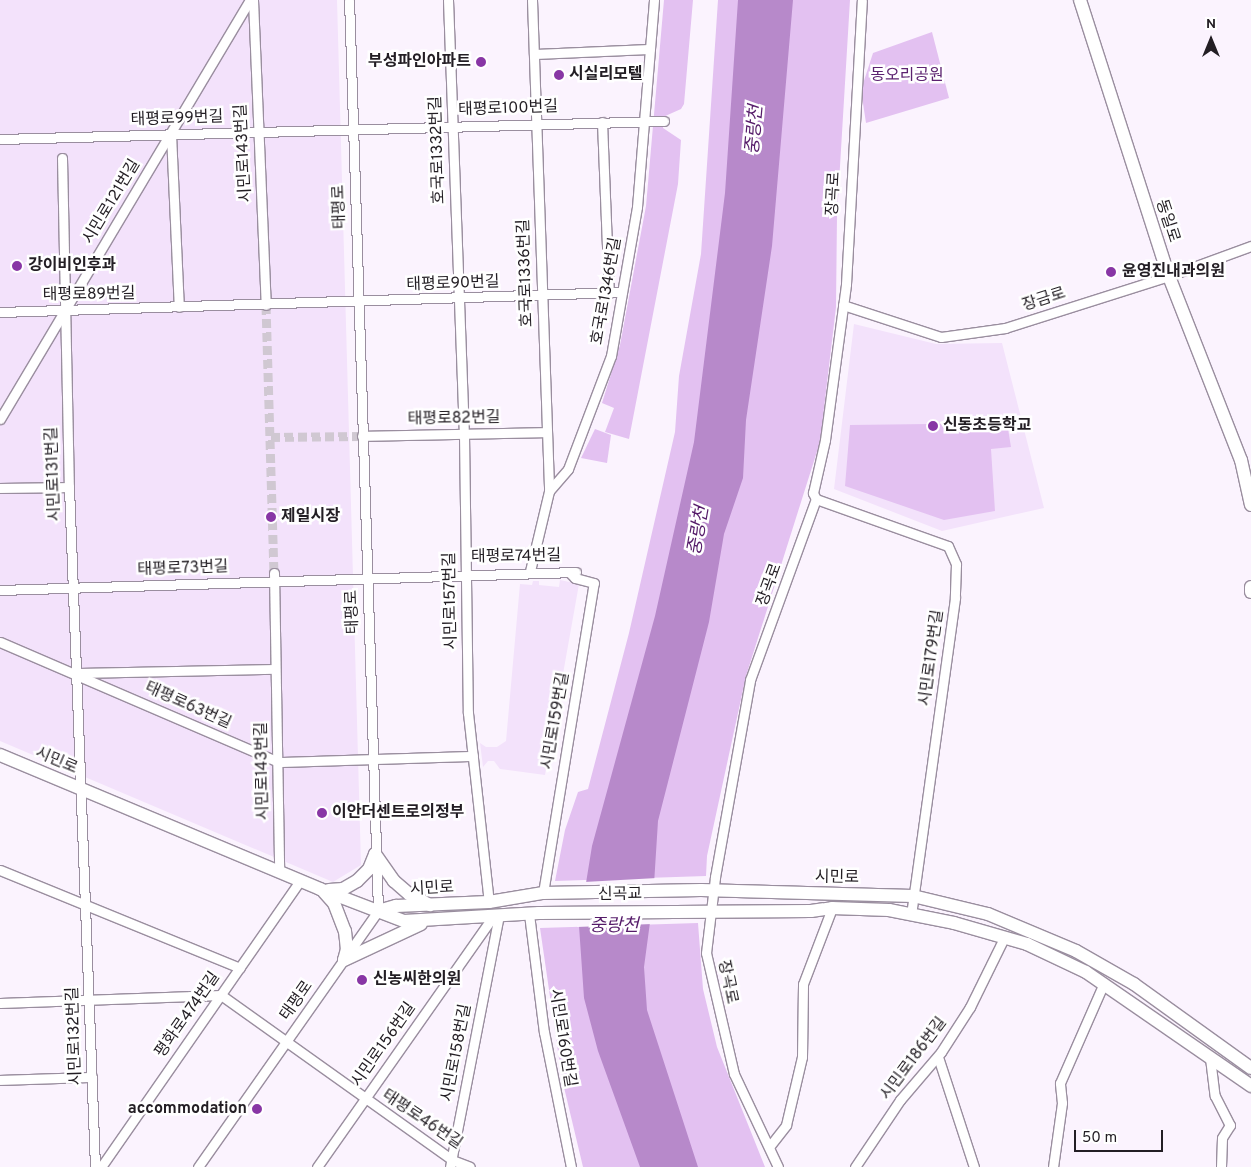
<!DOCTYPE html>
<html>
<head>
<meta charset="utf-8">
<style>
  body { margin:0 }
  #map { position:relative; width:1251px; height:1167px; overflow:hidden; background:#fbf3fe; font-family:Overpass,"Noto Sans KR",sans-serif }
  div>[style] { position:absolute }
  .built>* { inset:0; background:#f3e2fb }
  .green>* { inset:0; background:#e3c1f1 }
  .water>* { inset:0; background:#b789ca }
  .pier>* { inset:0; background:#fbf3fe }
  .street-tunnel>* { height:9px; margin-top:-4.5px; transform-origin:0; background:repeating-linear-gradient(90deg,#d0c8d2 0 9px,transparent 0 13.5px) }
  .roads { filter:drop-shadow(1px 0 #9a8e9f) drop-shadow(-1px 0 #9a8e9f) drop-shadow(0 1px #9a8e9f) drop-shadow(0 -1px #9a8e9f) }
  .street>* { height:9px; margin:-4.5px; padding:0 4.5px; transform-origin:4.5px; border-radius:4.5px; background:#fff }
  .secondary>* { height:12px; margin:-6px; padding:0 6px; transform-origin:6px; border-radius:6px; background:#fff }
  .dots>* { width:14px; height:14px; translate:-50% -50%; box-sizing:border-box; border:2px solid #fff; border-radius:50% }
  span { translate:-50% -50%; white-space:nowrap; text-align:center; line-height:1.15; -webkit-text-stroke:5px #fff; paint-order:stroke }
  .poi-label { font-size:16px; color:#231e24; font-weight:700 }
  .right { translate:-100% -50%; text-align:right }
  .left { translate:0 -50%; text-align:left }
  .park-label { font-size:16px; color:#5c2270 }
  .street-label { font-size:16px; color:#231e24 }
  .water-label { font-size:18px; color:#551b69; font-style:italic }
  .north { position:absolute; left:1186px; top:15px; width:50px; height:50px; -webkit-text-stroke:4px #fff; paint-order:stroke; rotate:0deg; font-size:14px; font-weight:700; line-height:20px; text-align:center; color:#231e24 }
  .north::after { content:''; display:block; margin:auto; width:18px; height:22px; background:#231e24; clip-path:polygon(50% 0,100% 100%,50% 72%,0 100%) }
  .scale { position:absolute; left:1074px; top:1130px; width:89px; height:22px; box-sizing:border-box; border:2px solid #231e24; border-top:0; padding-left:6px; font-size:15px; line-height:18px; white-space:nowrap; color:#231e24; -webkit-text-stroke:4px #fff; paint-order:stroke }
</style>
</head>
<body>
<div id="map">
  <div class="built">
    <i style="clip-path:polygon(0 0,337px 0,361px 865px,333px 882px,0 741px)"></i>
    <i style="clip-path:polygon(854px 324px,936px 344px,1002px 343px,1044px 508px,942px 531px,834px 489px)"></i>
    <i style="clip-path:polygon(560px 580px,579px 584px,545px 775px,500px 769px,494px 761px,488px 761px,483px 767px,480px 743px,486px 747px,497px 747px,506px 741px,520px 584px,532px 585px,533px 581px,539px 581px,539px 585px,559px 587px)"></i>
  </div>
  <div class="green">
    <i style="clip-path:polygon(664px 0,693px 0,684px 104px,681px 109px,663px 117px,663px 128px,681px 140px,678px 184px,629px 439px,605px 432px,614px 408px,602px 403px,620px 345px,646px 206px)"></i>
    <i style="clip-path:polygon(718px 0,850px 0,837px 216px,836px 307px,820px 442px,746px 676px,707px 856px,706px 876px,555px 881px,565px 830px,578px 792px,588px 789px,629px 633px,675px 432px,679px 376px,701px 254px)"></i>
    <i style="clip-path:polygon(932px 32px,949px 98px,866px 123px,861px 90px,873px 53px)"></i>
    <i style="clip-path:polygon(1007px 423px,1011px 447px,991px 449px,995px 511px,944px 520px,845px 486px,850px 425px)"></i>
    <i style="clip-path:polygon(595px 429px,611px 435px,607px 463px,581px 458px)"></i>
    <i style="clip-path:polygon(698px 923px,703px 989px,717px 1047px,765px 1167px,583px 1167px,562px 1079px,540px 928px)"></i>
  </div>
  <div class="water">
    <i style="clip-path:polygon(738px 0,793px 0,772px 246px,746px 420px,743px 478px,724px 534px,709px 622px,658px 821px,653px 900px,644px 967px,647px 1010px,698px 1167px,640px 1167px,598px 1051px,584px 998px,579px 926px,592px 846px,655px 616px,694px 442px,725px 193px)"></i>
  </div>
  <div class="pier">
    <i style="clip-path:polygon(657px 878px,652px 924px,577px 927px,584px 882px)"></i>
  </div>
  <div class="street-tunnel">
    <i style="left:266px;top:305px;width:268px;rotate:88.3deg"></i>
    <i style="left:271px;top:437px;width:91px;rotate:-0.6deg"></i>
  </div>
  <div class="roads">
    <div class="street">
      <i style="left:253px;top:0;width:305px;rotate:87.6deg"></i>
      <i style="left:448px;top:0;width:435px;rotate:87.9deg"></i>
      <i style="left:464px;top:435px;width:278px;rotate:89.2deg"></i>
      <i style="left:468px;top:713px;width:190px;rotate:83.7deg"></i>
      <i style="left:532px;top:0;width:491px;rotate:88deg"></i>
      <i style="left:534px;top:54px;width:116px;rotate:-2.5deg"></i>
      <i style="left:602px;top:122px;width:171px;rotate:87.7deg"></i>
      <i style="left:171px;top:134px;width:173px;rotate:87.4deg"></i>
      <i style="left:0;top:139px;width:664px;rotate:-1.55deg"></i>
      <i style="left:62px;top:158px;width:329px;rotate:88.8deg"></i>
      <i style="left:69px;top:487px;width:680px;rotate:87.81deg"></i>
      <i style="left:843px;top:305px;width:103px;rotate:18.1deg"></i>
      <i style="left:941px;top:337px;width:65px;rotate:-8deg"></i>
      <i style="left:1005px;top:328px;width:172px;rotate:-17.6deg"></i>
      <i style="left:1169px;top:276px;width:87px;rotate:-20.1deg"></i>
      <i style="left:0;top:312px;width:622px;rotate:-1.84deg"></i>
      <i style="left:0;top:419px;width:488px;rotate:-59.2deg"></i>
      <i style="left:362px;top:436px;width:185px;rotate:-1.2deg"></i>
      <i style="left:0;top:488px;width:69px;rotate:-0.8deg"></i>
      <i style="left:816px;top:499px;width:140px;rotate:19.6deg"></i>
      <i style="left:948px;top:546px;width:20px;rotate:66deg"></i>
      <i style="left:956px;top:564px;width:34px;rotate:92deg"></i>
      <i style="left:955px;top:598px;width:319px;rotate:97.9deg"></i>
      <i style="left:530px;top:571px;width:82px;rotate:-76.6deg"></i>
      <i style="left:549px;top:491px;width:29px;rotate:-49deg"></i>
      <i style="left:568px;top:469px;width:121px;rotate:-69.2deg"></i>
      <i style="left:611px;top:356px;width:151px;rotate:-80.1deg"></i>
      <i style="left:637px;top:207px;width:208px;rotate:-85.3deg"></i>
      <i style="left:274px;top:573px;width:299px;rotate:89deg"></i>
      <i style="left:0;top:590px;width:576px;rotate:-1.79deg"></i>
      <i style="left:0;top:642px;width:303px;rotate:23.3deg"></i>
      <i style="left:278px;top:762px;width:195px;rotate:-1.8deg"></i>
      <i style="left:78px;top:673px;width:197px;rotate:-1.2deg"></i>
      <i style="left:0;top:870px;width:259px;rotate:22.2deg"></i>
      <i style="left:543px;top:893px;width:314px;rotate:-80.7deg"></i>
      <i style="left:594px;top:583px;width:20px;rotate:-165deg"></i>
      <i style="left:575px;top:578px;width:8px;rotate:-135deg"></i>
      <i style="left:529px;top:914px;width:119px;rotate:82.8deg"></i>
      <i style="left:544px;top:1032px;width:138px;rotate:78.7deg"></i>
      <i style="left:0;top:1003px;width:221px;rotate:-2.1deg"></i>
      <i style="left:221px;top:995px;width:284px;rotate:35.5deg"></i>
      <i style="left:452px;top:1160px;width:19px;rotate:21deg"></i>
      <i style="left:938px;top:1057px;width:116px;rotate:71.9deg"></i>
      <i style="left:1210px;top:1058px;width:38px;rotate:83deg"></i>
      <i style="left:1215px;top:1096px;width:33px;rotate:63deg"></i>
      <i style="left:1230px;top:1125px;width:15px;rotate:122deg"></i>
      <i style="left:1222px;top:1138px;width:29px;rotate:92deg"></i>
      <i style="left:0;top:1080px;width:92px;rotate:-1.9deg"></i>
      <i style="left:769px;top:1147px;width:28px;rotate:-52deg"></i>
      <i style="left:786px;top:1125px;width:70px;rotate:-76.8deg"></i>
      <i style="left:802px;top:1057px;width:73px;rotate:-89.2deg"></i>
      <i style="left:803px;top:984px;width:81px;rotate:-69.1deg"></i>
      <i style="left:101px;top:1167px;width:348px;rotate:-55.2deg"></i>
      <i style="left:198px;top:1167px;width:313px;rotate:-54.9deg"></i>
      <i style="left:378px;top:911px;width:911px;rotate:-91.82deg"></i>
      <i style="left:317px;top:1167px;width:306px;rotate:-54.9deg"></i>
      <i style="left:450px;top:1167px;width:256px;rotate:-79deg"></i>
      <i style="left:778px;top:1167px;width:103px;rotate:-115.3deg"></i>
      <i style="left:734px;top:1074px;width:124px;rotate:-103deg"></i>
      <i style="left:706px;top:953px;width:77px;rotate:-83.2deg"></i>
      <i style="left:715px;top:877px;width:200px;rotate:-79.9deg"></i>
      <i style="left:750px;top:680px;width:193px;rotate:-70deg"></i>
      <i style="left:816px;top:499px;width:7px;rotate:-117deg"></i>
      <i style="left:813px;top:493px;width:54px;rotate:-77.2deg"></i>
      <i style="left:825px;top:440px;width:157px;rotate:-82.3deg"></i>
      <i style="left:846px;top:284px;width:284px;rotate:-86.8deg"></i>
      <i style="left:855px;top:1167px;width:81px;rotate:-56.1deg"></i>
      <i style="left:900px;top:1100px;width:63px;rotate:-49.5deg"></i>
      <i style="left:941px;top:1052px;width:54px;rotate:-57.2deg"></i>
      <i style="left:970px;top:1007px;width:77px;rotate:-63.8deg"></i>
      <i style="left:1053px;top:1167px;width:65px;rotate:-82deg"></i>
      <i style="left:1062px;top:1103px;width:20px;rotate:-96deg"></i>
      <i style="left:1060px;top:1083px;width:109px;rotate:-66.3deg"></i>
    </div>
    <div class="secondary">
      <i style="left:1080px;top:0;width:288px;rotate:72.2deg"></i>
      <i style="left:1168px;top:274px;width:200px;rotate:68.6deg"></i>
      <i style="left:1241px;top:460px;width:46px;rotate:77.5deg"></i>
      <i style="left:1251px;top:587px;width:5px;rotate:90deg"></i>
      <i style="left:0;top:755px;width:347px;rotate:22.7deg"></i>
      <i style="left:320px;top:889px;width:90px;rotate:20.9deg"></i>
      <i style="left:404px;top:921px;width:135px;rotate:-3.4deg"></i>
      <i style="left:539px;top:913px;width:272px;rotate:-0.4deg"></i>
      <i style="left:811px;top:911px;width:21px;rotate:-8deg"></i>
      <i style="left:832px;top:908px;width:57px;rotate:2deg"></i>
      <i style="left:889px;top:910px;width:66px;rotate:11.3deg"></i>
      <i style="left:954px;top:923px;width:76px;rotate:16deg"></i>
      <i style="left:1027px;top:944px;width:65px;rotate:25.4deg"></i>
      <i style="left:1086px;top:972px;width:201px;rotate:34.6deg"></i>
      <i style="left:375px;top:854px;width:33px;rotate:55deg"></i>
      <i style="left:394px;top:881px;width:20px;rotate:41deg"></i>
      <i style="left:409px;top:894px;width:24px;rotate:28deg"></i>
      <i style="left:329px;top:890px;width:14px;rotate:-4deg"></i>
      <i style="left:343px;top:889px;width:16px;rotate:-30deg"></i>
      <i style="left:357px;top:881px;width:17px;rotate:-45deg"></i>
      <i style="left:369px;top:869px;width:16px;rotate:-68deg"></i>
      <i style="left:324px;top:892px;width:15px;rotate:48deg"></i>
      <i style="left:334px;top:903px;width:30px;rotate:69deg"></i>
      <i style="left:345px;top:931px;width:18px;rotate:84deg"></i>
      <i style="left:347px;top:949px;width:11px;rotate:105deg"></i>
      <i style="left:378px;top:911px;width:19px;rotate:-16deg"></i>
      <i style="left:396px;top:906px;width:93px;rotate:-2.5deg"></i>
      <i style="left:489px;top:902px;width:55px;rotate:-9.5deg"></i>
      <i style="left:543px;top:893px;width:158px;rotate:-1.1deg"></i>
      <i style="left:701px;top:890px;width:212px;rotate:1.6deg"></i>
      <i style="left:913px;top:896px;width:77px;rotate:13.5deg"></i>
      <i style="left:988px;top:914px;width:95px;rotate:22.8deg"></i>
      <i style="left:1076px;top:951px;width:67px;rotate:29.6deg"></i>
      <i style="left:1134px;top:984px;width:144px;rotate:35.7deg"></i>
      <i style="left:344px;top:960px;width:85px;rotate:-25.1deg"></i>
    </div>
  </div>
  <div class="dots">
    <i style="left:481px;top:62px;background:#8836a5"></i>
    <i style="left:559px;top:75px;background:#8836a5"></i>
    <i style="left:17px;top:266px;background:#8836a5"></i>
    <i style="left:1111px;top:272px;background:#8836a5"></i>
    <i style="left:933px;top:426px;background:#8836a5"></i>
    <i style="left:271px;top:517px;background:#8836a5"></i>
    <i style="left:322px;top:813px;background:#8836a5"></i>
    <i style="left:362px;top:980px;background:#8836a5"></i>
    <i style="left:257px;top:1109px;background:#8836a5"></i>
  </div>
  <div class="poi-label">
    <span class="right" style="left:471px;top:62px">부성파인아파트</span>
    <span class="left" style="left:569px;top:75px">시실리모텔</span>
    <span class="left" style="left:28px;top:266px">강이비인후과</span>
    <span class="left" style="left:1122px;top:272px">윤영진내과의원</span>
    <span class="left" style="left:943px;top:426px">신동초등학교</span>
    <span class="left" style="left:281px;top:517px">제일시장</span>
    <span class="left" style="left:332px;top:813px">이안더센트로의정부</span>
    <span class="left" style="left:373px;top:980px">신농씨한의원</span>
    <span class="right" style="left:247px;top:1109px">accommodation</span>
  </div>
  <div class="park-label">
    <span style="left:907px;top:76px">동오리공원</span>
  </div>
  <div class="street-label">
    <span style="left:508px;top:109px;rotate:-2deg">태평로100번길</span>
    <span style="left:177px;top:119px;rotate:-2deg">태평로99번길</span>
    <span style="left:438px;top:150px;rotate:-92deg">호국로1332번길</span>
    <span style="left:244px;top:153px;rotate:-93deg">시민로143번길</span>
    <span style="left:834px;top:194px;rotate:-87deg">장곡로</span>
    <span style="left:112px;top:202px;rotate:-59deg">시민로121번길</span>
    <span style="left:340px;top:207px;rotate:-92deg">태평로</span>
    <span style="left:1167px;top:221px;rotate:72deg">동일로</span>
    <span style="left:526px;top:273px;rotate:-92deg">호국로1336번길</span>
    <span style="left:453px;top:284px;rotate:-2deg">태평로90번길</span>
    <span style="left:607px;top:291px;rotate:-80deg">호국로1346번길</span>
    <span style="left:89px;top:295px;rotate:-1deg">태평로89번길</span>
    <span style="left:1044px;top:300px;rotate:-18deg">장금로</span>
    <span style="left:454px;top:419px;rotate:-1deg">태평로82번길</span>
    <span style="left:54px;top:474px;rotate:-92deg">시민로131번길</span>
    <span style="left:516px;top:557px;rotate:-1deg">태평로74번길</span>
    <span style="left:183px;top:569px;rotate:-2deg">태평로73번길</span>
    <span style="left:770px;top:585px;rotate:-70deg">장곡로</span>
    <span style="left:451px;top:601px;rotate:-91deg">시민로157번길</span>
    <span style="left:353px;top:612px;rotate:-92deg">태평로</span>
    <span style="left:932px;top:658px;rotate:-82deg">시민로179번길</span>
    <span style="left:188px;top:706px;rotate:24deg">태평로63번길</span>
    <span style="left:556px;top:721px;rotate:-80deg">시민로159번길</span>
    <span style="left:56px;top:761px;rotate:23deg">시민로</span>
    <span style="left:263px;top:771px;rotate:-91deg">시민로143번길</span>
    <span style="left:837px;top:878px;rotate:1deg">시민로</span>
    <span style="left:432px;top:889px;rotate:-3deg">시민로</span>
    <span style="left:620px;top:895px;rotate:-1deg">신곡교</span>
    <span style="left:727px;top:982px;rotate:78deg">장곡로</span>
    <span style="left:297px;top:1001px;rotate:-55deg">태평로</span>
    <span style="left:188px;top:1015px;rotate:-55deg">평화로474번길</span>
    <span style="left:75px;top:1036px;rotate:-92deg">시민로132번길</span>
    <span style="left:562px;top:1038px;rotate:81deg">시민로160번길</span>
    <span style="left:384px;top:1045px;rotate:-55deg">시민로156번길</span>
    <span style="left:457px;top:1053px;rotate:-79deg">시민로158번길</span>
    <span style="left:914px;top:1059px;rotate:-53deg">시민로186번길</span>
    <span style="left:422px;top:1120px;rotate:34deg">태평로46번길</span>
  </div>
  <div class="water-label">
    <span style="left:756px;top:130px;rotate:-85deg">중랑천</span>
    <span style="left:700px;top:531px;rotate:-80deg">중랑천</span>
    <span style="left:614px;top:927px">중랑천</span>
  </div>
  <div class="north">N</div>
  <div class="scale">50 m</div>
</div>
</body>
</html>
